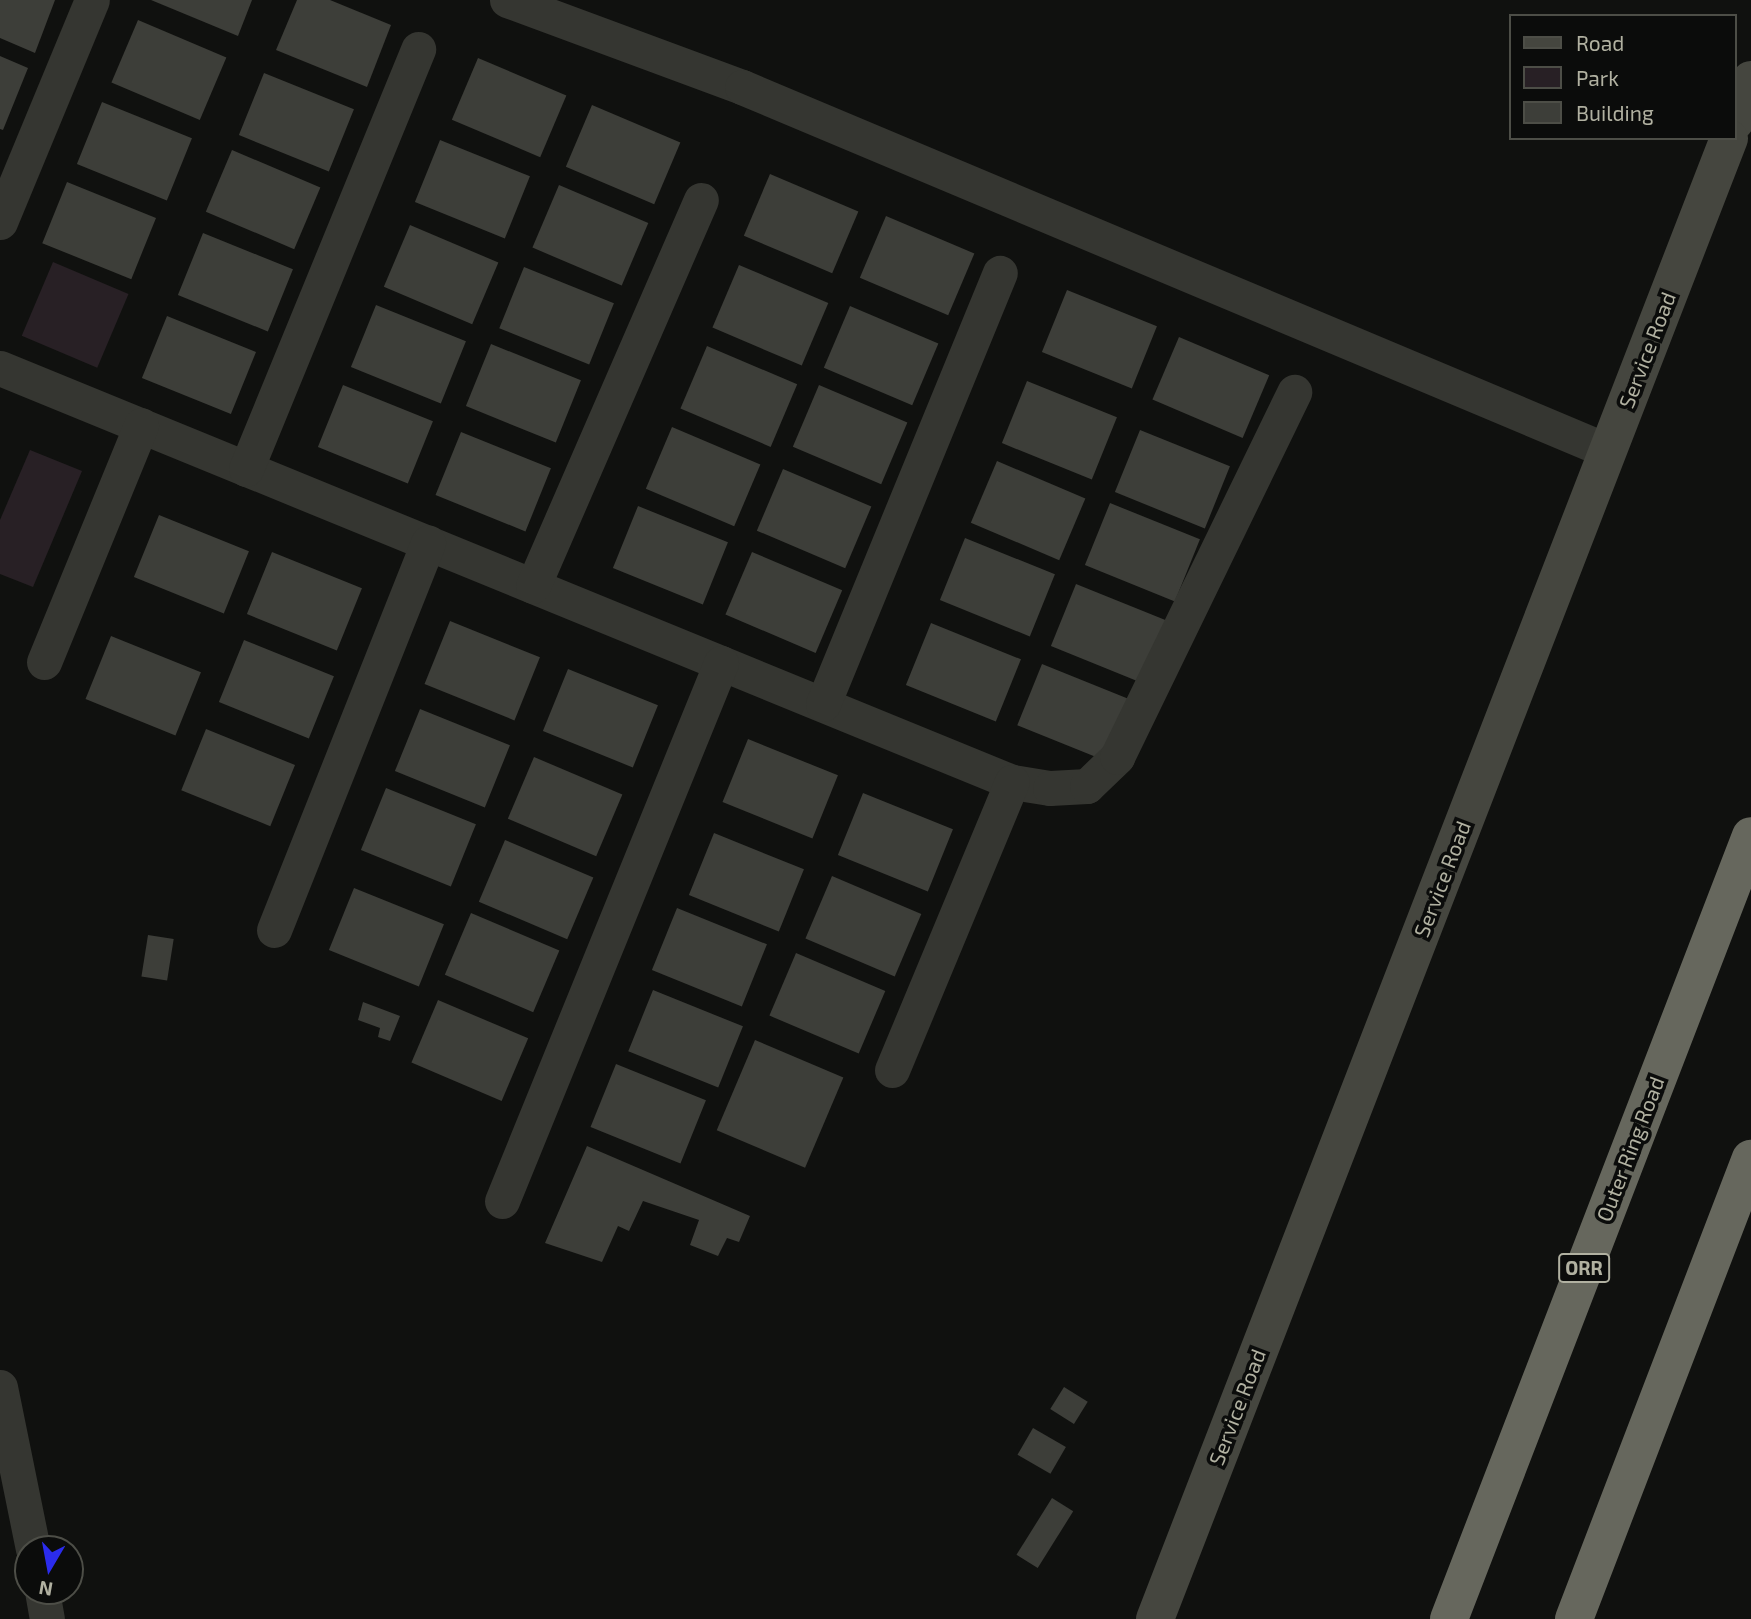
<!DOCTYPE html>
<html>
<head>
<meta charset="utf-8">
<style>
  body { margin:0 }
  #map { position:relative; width:1751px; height:1619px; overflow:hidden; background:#10110f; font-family:"Exo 2",sans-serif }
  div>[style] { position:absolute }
  .green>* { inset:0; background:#282025; transform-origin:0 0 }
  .building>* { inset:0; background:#3d3e39; transform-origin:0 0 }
  .minor>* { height:35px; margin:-17.5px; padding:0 17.5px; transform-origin:17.5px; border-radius:17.5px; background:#353631 }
  .secondary>* { height:38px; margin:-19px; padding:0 19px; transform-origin:19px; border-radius:19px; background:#45463f }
  .motorway>* { height:38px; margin:-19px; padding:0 19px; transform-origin:19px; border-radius:19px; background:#66675d }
  span { translate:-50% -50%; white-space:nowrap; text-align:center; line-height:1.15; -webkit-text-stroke:7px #0b0c0b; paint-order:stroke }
  .shield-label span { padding:2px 5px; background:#0b0c0b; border:2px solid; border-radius:5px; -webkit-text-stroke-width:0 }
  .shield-label { font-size:19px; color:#b1b1a1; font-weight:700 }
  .street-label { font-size:21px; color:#b1b1a1 }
  .legend { position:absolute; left:1509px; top:14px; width:228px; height:126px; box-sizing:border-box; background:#0b0c0b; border:2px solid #4d4e47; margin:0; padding:9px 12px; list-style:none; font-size:21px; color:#b1b1a1 }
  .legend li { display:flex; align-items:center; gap:14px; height:35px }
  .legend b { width:35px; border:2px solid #4d4e47 }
  .north { position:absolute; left:14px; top:1535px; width:70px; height:70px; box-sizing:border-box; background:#0b0c0b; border:2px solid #4d4e47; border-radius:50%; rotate:190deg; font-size:19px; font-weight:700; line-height:28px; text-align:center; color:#b1b1a1 }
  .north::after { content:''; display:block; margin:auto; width:24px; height:32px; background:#2b2ced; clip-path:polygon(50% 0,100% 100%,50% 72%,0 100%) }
</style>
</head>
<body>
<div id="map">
  <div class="green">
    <i style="left:53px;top:262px;width:82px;height:80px;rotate:23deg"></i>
    <i style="clip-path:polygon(30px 450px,82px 471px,33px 587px,0 574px,0 520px)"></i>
  </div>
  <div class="building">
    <i style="clip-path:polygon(0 0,55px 0,35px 53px,0 38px)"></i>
    <i style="clip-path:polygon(151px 0,252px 0,238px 36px)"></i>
    <i style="clip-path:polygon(297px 0,330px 0,391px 25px,367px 87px,276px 50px)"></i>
    <i style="left:138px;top:20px;width:96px;height:68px;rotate:23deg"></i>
    <i style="clip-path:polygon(0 56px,28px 68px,3px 130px,0 129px)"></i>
    <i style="left:478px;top:58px;width:96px;height:67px;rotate:23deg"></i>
    <i style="left:264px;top:73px;width:97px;height:67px;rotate:22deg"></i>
    <i style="left:102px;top:102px;width:97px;height:67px;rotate:22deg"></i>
    <i style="left:592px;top:105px;width:96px;height:67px;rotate:23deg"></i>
    <i style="left:440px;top:140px;width:97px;height:67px;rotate:22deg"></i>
    <i style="left:232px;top:150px;width:96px;height:67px;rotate:23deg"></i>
    <i style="left:770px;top:174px;width:96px;height:67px;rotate:23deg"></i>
    <i style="left:67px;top:182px;width:96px;height:66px;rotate:22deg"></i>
    <i style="left:559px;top:185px;width:97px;height:68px;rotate:23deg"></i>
    <i style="left:886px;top:216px;width:96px;height:67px;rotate:23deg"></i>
    <i style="left:410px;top:225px;width:96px;height:67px;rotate:23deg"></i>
    <i style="left:203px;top:233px;width:97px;height:67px;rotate:22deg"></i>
    <i style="left:739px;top:265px;width:97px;height:68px;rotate:23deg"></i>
    <i style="left:524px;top:267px;width:97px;height:66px;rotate:22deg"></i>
    <i style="left:1067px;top:290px;width:97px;height:67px;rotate:22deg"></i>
    <i style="left:376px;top:305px;width:97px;height:67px;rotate:22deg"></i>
    <i style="left:850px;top:306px;width:96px;height:67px;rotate:23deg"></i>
    <i style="left:167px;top:316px;width:96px;height:67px;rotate:22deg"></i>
    <i style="left:1179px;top:337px;width:98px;height:68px;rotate:23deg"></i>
    <i style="left:491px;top:344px;width:97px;height:67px;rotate:22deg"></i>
    <i style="left:707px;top:346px;width:98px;height:68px;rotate:23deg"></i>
    <i style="left:1027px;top:381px;width:97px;height:67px;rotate:22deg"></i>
    <i style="left:343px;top:385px;width:97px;height:67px;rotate:22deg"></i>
    <i style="left:819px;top:385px;width:96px;height:67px;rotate:23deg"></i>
    <i style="left:672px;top:427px;width:96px;height:67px;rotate:23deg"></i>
    <i style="left:1140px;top:430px;width:97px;height:67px;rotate:22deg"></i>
    <i style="left:461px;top:432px;width:97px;height:68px;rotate:22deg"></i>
    <i style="left:997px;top:461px;width:96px;height:67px;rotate:23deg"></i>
    <i style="left:783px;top:469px;width:96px;height:67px;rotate:23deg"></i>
    <i style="left:1110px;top:503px;width:97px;height:67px;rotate:22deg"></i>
    <i style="left:638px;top:506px;width:97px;height:67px;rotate:22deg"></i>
    <i style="left:159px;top:515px;width:97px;height:67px;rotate:22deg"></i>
    <i style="left:965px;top:538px;width:97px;height:67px;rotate:22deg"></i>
    <i style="left:272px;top:552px;width:97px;height:67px;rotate:22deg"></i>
    <i style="left:752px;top:552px;width:98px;height:68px;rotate:23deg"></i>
    <i style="left:1076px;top:584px;width:97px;height:67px;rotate:22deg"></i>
    <i style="left:450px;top:621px;width:97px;height:68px;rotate:22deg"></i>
    <i style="left:931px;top:623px;width:97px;height:67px;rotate:22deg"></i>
    <i style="left:111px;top:636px;width:97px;height:68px;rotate:22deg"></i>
    <i style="left:244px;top:640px;width:97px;height:67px;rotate:22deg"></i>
    <i style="left:1042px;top:664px;width:97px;height:66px;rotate:22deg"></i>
    <i style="left:568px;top:669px;width:97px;height:67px;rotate:22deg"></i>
    <i style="left:420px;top:709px;width:97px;height:67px;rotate:22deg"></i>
    <i style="left:206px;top:729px;width:96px;height:66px;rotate:22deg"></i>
    <i style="left:748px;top:739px;width:97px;height:68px;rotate:22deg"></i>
    <i style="left:534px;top:757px;width:96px;height:67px;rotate:23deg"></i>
    <i style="left:386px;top:788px;width:97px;height:67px;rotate:22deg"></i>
    <i style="left:863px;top:793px;width:97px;height:67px;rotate:22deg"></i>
    <i style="left:714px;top:833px;width:97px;height:67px;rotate:22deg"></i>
    <i style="left:505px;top:840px;width:96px;height:67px;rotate:23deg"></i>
    <i style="left:832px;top:876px;width:97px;height:68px;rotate:23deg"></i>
    <i style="left:354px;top:888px;width:97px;height:67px;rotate:22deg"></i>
    <i style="left:677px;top:908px;width:97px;height:67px;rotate:22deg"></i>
    <i style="left:471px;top:913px;width:96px;height:67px;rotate:23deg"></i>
    <i style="left:148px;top:935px;width:26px;height:42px;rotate:9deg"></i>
    <i style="left:796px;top:953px;width:97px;height:68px;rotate:23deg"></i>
    <i style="left:653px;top:990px;width:97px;height:66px;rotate:22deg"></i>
    <i style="left:438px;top:1000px;width:98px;height:68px;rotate:23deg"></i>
    <i style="clip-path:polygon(363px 1002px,400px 1016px,390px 1041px,378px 1037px,380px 1028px,358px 1020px)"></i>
    <i style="left:755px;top:1040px;width:96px;height:98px;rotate:23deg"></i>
    <i style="left:616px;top:1064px;width:97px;height:68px;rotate:22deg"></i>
    <i style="clip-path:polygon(587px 1146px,750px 1216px,739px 1242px,727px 1238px,718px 1256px,690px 1245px,699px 1220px,643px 1201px,629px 1231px,618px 1226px,602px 1262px,545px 1243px)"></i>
    <i style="left:1064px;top:1387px;width:28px;height:26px;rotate:32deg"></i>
    <i style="left:1033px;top:1428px;width:38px;height:31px;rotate:30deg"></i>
    <i style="left:1052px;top:1498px;width:25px;height:67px;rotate:32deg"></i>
  </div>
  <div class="minor">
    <i style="left:507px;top:0;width:251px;rotate:20.3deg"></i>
    <i style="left:742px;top:87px;width:939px;rotate:22.8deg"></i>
    <i style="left:0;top:222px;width:240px;rotate:-67.5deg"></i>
    <i style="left:0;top:368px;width:1093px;rotate:22.25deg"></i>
    <i style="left:1012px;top:782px;width:38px;rotate:9deg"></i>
    <i style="left:1050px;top:788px;width:37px;rotate:-3deg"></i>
    <i style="left:1087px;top:786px;width:42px;rotate:-44deg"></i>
    <i style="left:1117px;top:757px;width:406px;rotate:-64.1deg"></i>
    <i style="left:246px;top:469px;width:454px;rotate:-67.7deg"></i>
    <i style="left:533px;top:586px;width:421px;rotate:-66.5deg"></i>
    <i style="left:44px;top:662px;width:256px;rotate:-67.7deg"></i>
    <i style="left:823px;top:704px;width:466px;rotate:-67.7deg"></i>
    <i style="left:274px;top:930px;width:417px;rotate:-68.3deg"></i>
    <i style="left:892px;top:1070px;width:312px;rotate:-67.4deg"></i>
    <i style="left:502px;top:1201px;width:581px;rotate:-67.85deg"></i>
    <i style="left:0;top:1387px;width:165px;rotate:78.5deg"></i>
    <i style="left:42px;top:1591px;width:28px;rotate:80deg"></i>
  </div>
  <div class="secondary">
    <i style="left:1735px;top:121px;width:44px;rotate:-68.7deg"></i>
    <i style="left:1155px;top:1619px;width:1588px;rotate:-68.81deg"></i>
  </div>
  <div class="motorway">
    <i style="left:1449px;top:1619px;width:839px;rotate:-68.91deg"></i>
    <i style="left:1574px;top:1619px;width:493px;rotate:-69deg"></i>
  </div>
  <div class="shield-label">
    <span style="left:1584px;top:1268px">ORR</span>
  </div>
  <div class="street-label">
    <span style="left:1647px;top:350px;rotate:-69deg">Service Road</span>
    <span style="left:1442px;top:879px;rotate:-69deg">Service Road</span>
    <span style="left:1630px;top:1149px;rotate:-69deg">Outer Ring Road</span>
    <span style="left:1237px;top:1407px;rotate:-69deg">Service Road</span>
  </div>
  <ul class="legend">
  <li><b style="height:9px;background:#45463f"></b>Road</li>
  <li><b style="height:19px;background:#282025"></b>Park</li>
  <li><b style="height:19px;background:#3d3e39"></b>Building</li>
  </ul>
  <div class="north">N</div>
</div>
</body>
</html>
